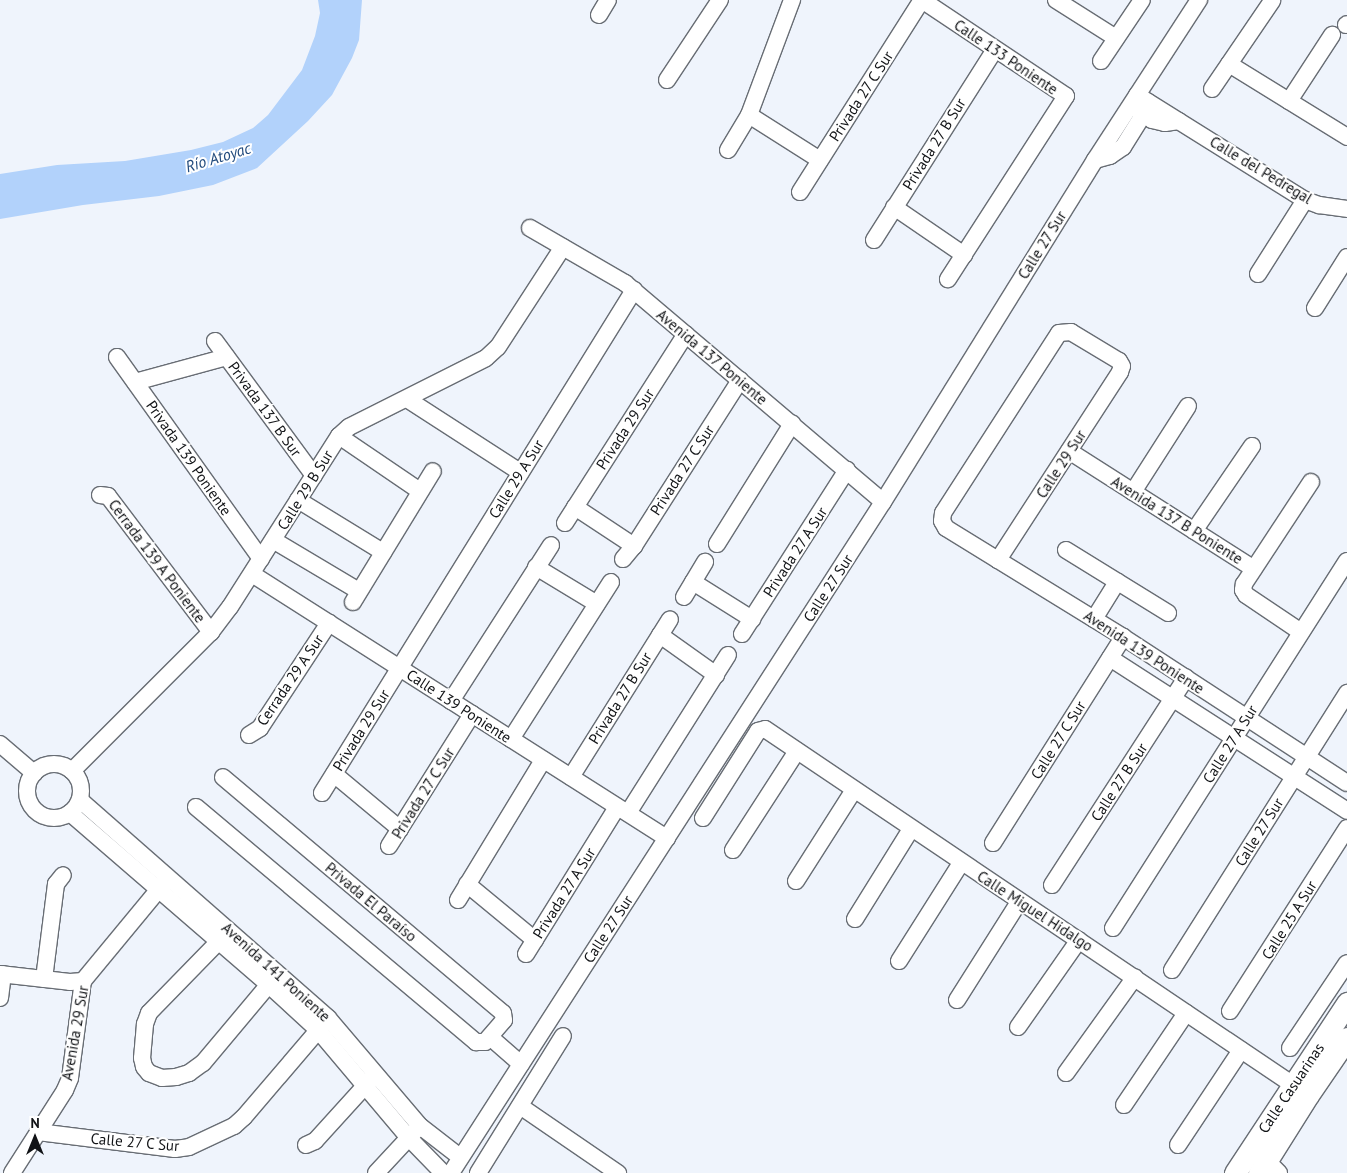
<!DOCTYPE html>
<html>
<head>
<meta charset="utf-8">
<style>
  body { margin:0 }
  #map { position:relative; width:1347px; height:1173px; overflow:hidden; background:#eff4fc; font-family:"PT Sans",sans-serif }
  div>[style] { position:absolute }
  .water>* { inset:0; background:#b2d2fb }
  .roads { filter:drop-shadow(1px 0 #686d74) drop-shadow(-1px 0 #686d74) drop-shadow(0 1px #686d74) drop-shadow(0 -1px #686d74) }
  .minor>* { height:16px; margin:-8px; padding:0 8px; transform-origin:8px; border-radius:8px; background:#fff }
  .minor>.ring { margin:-8px; padding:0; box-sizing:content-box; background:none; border:16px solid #fff; border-radius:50% }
  .major>* { height:21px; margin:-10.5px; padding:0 10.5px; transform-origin:10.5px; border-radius:10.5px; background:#fff }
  span { translate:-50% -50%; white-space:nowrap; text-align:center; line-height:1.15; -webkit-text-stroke:4px #fff; paint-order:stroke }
  .street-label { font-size:15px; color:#111316 }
  .water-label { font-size:16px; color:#224b7d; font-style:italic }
  .north { position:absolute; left:10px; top:1113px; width:50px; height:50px; -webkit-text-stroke:4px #fff; paint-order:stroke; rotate:0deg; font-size:14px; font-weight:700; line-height:20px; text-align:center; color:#111316 }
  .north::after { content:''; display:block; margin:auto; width:18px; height:22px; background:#111316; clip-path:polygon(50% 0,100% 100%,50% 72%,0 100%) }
</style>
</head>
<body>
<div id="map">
  <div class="water">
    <i style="clip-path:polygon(318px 0,362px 0,359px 40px,352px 58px,332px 95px,308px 121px,257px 168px,213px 185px,159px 196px,83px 205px,0 219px,0 174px,57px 165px,125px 161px,191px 150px,223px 142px,253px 128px,268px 115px,302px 70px,315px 36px,320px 13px)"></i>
  </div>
  <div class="roads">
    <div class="minor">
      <i style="left:922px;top:0;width:173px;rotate:33.7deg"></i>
      <i style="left:1066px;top:96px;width:218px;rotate:122.8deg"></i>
      <i style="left:1056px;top:0;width:71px;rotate:32.3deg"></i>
      <i style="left:599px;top:15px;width:17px;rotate:-59deg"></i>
      <i style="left:1346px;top:25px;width:1px;rotate:-45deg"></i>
      <i style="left:1101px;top:61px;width:73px;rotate:-56.1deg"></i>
      <i style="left:1229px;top:64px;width:139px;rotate:31.7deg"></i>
      <i style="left:667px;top:80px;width:96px;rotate:-56.5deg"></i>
      <i style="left:1212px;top:89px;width:107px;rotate:-55.7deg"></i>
      <i style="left:1137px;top:95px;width:198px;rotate:32deg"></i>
      <i style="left:1305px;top:200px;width:15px;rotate:20deg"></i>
      <i style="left:1319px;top:205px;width:28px;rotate:8deg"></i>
      <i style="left:1289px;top:101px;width:79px;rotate:-56.9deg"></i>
      <i style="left:1135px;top:108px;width:21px;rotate:35deg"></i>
      <i style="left:1152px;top:120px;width:13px;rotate:13deg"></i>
      <i style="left:1165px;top:123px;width:14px;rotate:-8deg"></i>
      <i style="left:749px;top:115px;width:84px;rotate:32.4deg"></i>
      <i style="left:728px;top:150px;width:41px;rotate:-59deg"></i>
      <i style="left:749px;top:115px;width:123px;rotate:-69.5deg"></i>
      <i style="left:1095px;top:160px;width:16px;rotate:-15deg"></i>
      <i style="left:1110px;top:156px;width:16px;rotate:-35deg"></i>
      <i style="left:1123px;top:147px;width:38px;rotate:-58deg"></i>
      <i style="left:1143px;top:115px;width:14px;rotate:-69deg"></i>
      <i style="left:800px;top:192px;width:227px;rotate:-57.6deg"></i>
      <i style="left:894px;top:207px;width:85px;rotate:34.4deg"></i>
      <i style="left:530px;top:228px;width:110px;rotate:30.1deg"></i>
      <i style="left:625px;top:283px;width:338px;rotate:40.3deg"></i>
      <i style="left:874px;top:240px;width:226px;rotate:-57.6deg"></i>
      <i style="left:1258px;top:274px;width:88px;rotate:-57.6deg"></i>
      <i style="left:1315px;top:308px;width:60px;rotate:-57.9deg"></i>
      <i style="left:215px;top:341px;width:167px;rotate:53.7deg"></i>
      <i style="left:117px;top:357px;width:248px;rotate:54.5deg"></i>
      <i style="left:135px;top:382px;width:95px;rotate:-15.2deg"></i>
      <i style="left:407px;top:399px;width:135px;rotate:32.9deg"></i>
      <i style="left:339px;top:436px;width:98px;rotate:34.2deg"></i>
      <i style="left:1069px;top:451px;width:219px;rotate:32.5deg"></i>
      <i style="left:1133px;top:492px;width:102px;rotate:-57.4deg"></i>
      <i style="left:100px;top:495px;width:8px;rotate:7deg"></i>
      <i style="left:108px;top:496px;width:171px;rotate:52.9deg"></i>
      <i style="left:298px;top:500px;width:100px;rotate:31.5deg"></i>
      <i style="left:575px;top:507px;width:71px;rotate:33.5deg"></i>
      <i style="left:565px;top:523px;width:224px;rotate:-57.4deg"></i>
      <i style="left:1194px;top:531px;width:103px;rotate:-55.7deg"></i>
      <i style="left:273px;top:540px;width:100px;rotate:30.7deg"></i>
      <i style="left:717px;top:544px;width:142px;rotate:-58deg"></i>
      <i style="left:1066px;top:550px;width:120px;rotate:31.7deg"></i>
      <i style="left:623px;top:559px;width:17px;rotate:-50deg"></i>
      <i style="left:634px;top:546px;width:197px;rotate:-57.4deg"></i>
      <i style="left:998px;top:560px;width:224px;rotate:-57deg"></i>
      <i style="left:1120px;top:372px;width:6px;rotate:-72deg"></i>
      <i style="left:1122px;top:366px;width:6px;rotate:-121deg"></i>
      <i style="left:1119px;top:361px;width:56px;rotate:-148.9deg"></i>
      <i style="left:1071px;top:332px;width:12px;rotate:175deg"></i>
      <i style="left:1059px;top:333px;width:214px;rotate:122.8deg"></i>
      <i style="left:943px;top:513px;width:8px;rotate:97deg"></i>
      <i style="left:942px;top:521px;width:8px;rotate:60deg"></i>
      <i style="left:946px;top:528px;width:61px;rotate:31.6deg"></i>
      <i style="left:998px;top:560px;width:147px;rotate:31.6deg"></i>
      <i style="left:1123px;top:637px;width:267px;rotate:33.1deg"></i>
      <i style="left:536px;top:567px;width:71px;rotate:31.2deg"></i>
      <i style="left:252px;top:574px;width:492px;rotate:32.5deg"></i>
      <i style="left:693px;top:582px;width:70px;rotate:32.1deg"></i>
      <i style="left:684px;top:597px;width:41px;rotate:-59deg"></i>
      <i style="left:353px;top:602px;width:153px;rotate:-58.6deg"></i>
      <i style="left:1094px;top:619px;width:44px;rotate:-58.1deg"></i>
      <i style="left:1301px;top:632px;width:66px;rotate:-146.1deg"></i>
      <i style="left:1246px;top:595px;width:6px;rotate:-121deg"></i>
      <i style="left:1243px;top:590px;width:6px;rotate:-81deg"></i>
      <i style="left:1244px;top:584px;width:122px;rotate:-56.7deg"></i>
      <i style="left:742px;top:634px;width:195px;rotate:-57.4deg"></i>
      <i style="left:660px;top:635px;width:69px;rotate:35.5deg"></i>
      <i style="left:1110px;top:658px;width:282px;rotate:32.8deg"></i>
      <i style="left:451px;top:701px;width:185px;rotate:-57.3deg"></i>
      <i style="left:249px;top:735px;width:13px;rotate:-32deg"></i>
      <i style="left:260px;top:728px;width:126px;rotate:-56.7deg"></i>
      <i style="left:511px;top:739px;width:186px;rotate:-57.5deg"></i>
      <i style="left:0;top:744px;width:45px;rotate:40.5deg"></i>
      <i class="ring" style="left:27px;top:764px;width:38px;height:38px"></i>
      <i style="left:72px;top:771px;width:197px;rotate:-45deg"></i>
      <i style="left:211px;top:632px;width:31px;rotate:-53deg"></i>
      <i style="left:230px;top:607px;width:203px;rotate:-57.5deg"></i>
      <i style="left:339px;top:436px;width:13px;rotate:-42deg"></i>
      <i style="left:349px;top:427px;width:153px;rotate:-26.7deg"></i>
      <i style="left:486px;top:358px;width:16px;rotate:-43deg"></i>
      <i style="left:498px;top:347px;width:119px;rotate:-57deg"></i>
      <i style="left:334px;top:774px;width:86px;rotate:39.8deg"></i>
      <i style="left:571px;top:777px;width:186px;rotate:-57.9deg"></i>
      <i style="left:322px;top:793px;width:592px;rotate:-58.19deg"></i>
      <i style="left:80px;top:800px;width:330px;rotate:41.3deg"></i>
      <i style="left:328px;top:1018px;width:142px;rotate:49.6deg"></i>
      <i style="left:420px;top:1126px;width:51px;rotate:37.8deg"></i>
      <i style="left:196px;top:807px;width:366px;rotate:40deg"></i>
      <i style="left:476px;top:1042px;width:9px"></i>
      <i style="left:485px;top:1042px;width:29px;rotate:-49deg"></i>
      <i style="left:504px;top:1020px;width:7px;rotate:-98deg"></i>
      <i style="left:503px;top:1013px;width:366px;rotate:-139.9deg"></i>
      <i style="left:70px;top:813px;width:263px;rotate:40.8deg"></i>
      <i style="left:269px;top:985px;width:67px;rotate:42.6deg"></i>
      <i style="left:318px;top:1030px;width:141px;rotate:49.9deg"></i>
      <i style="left:409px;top:1138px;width:49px;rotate:45.8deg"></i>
      <i style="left:628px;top:813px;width:187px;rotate:-57.7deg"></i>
      <i style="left:703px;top:818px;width:103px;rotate:-57.7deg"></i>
      <i style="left:758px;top:731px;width:7px;rotate:-16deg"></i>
      <i style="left:765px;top:729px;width:648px;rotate:33.98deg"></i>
      <i style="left:993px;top:843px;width:244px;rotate:-57.7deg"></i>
      <i style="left:389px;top:846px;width:156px;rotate:-57.8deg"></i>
      <i style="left:733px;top:850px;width:118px;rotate:-57.1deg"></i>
      <i style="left:796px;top:881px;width:108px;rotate:-57.5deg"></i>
      <i style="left:467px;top:884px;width:88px;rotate:39.5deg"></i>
      <i style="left:1052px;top:885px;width:247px;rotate:-57.1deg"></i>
      <i style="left:458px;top:900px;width:164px;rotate:-58.7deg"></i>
      <i style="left:855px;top:919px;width:106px;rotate:-58.1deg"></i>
      <i style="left:1113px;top:928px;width:435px;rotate:-57.5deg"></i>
      <i style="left:226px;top:934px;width:110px;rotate:134.3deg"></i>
      <i style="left:149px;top:1013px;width:12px;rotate:110deg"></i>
      <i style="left:145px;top:1024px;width:34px;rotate:95deg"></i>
      <i style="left:142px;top:1058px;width:9px;rotate:77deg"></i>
      <i style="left:144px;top:1067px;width:8px;rotate:50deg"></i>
      <i style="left:149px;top:1073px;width:14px;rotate:21deg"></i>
      <i style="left:162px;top:1078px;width:14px;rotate:-4deg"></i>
      <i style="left:176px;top:1077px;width:14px;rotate:-17deg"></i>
      <i style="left:189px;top:1073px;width:17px;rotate:-36deg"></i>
      <i style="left:203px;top:1063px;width:114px;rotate:-50deg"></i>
      <i style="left:526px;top:954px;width:173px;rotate:-58.2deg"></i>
      <i style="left:899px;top:961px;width:116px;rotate:-57.7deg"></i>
      <i style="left:1172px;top:970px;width:328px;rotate:-57.7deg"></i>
      <i style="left:0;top:974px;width:70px;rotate:6.5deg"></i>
      <i style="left:70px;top:982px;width:13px;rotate:-4deg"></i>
      <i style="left:44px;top:979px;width:96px;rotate:-82.8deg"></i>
      <i style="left:56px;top:884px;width:11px;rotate:-52deg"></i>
      <i style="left:0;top:998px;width:24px;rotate:-83deg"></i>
      <i style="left:957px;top:1000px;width:116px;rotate:-57.7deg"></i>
      <i style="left:1230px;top:1011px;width:217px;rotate:-57.4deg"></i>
      <i style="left:1018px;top:1027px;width:106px;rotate:-55deg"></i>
      <i style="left:490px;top:1037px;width:41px;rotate:41.1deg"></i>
      <i style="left:1290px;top:1048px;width:102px;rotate:-56.2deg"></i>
      <i style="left:1066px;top:1073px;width:118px;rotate:-54.3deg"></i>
      <i style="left:1124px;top:1105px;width:111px;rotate:-56deg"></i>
      <i style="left:520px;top:1106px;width:119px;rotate:34.4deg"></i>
      <i style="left:38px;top:1132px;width:138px;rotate:7.1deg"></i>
      <i style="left:175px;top:1149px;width:14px;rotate:-8deg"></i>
      <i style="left:189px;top:1147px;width:50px;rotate:-25deg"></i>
      <i style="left:234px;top:1126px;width:13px;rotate:-42deg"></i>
      <i style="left:244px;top:1117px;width:125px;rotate:-49.5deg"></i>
      <i style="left:306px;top:1145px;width:10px;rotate:-24deg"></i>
      <i style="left:315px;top:1141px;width:86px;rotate:-47.8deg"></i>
      <i style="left:1178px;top:1145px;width:114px;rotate:-56.4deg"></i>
      <i style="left:1267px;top:1161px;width:17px;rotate:45deg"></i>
      <i style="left:12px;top:1173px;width:98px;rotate:-57.4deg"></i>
      <i style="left:65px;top:1090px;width:13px;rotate:-67deg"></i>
      <i style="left:70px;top:1078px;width:98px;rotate:-82.4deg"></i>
      <i style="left:83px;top:981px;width:129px;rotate:-50.4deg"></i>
      <i style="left:376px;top:1173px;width:57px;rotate:-47.1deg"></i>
      <i style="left:451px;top:1173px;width:798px;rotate:-57.23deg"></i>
      <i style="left:883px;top:502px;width:402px;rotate:-58.2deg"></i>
      <i style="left:1095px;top:160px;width:191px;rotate:-57deg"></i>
      <i style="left:478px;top:1173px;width:161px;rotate:-58.2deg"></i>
    </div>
    <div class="major">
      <i style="left:1235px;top:1173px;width:204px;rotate:-56.6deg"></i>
      <i style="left:1259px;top:1173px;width:92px;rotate:-57.9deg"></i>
      <i style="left:1308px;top:1095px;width:69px;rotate:-55.6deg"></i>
    </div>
  </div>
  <div class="street-label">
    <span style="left:1006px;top:57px;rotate:34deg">Calle 133 Poniente</span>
    <span style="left:861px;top:96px;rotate:-57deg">Privada 27 C Sur</span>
    <span style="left:934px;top:144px;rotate:-58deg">Privada 27 B Sur</span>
    <span style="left:1261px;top:170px;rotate:31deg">Calle del Pedregal</span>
    <span style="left:1042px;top:245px;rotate:-58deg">Calle 27 Sur</span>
    <span style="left:712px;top:357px;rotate:40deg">Avenida 137 Poniente</span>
    <span style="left:265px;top:409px;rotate:54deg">Privada 137 B Sur</span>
    <span style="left:625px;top:429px;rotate:-57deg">Privada 29 Sur</span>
    <span style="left:189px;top:458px;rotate:55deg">Privada 139 Poniente</span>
    <span style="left:1061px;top:464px;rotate:-57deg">Calle 29 Sur</span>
    <span style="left:682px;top:470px;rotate:-57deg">Privada 27 C Sur</span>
    <span style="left:516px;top:479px;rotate:-58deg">Calle 29 A Sur</span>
    <span style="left:305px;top:490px;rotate:-58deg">Calle 29 B Sur</span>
    <span style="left:1177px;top:520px;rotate:32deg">Avenida 137 B Poniente</span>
    <span style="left:795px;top:552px;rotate:-57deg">Privada 27 A Sur</span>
    <span style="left:157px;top:561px;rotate:53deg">Cerrada 139 A Poniente</span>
    <span style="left:828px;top:588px;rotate:-57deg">Calle 27 Sur</span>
    <span style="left:1144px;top:652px;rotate:33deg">Avenida 139 Poniente</span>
    <span style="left:290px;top:680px;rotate:-56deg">Cerrada 29 A Sur</span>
    <span style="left:620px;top:698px;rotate:-58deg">Privada 27 B Sur</span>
    <span style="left:459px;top:706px;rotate:33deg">Calle 139 Poniente</span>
    <span style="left:361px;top:730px;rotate:-58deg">Privada 29 Sur</span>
    <span style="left:1058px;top:740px;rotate:-58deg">Calle 27 C Sur</span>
    <span style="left:1230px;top:744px;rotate:-58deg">Calle 27 A Sur</span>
    <span style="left:1119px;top:782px;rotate:-57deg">Calle 27 B Sur</span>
    <span style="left:423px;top:793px;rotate:-58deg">Privada 27 C Sur</span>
    <span style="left:1259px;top:832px;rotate:-58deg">Calle 27 Sur</span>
    <span style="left:564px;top:893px;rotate:-58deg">Privada 27 A Sur</span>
    <span style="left:371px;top:902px;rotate:40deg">Privada El Paraíso</span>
    <span style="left:1035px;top:911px;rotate:33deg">Calle Miguel Hidalgo</span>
    <span style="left:1289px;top:920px;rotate:-58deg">Calle 25 A Sur</span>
    <span style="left:608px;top:929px;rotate:-57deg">Calle 27 Sur</span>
    <span style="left:276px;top:972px;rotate:42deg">Avenida 141 Poniente</span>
    <span style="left:75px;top:1033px;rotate:-80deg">Avenida 29 Sur</span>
    <span style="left:1291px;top:1088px;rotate:-56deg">Calle Casuarinas</span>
    <span style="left:135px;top:1142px;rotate:5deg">Calle 27 C Sur</span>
  </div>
  <div class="water-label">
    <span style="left:218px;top:157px;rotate:-17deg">Río Atoyac</span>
  </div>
  <div class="north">N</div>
</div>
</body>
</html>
